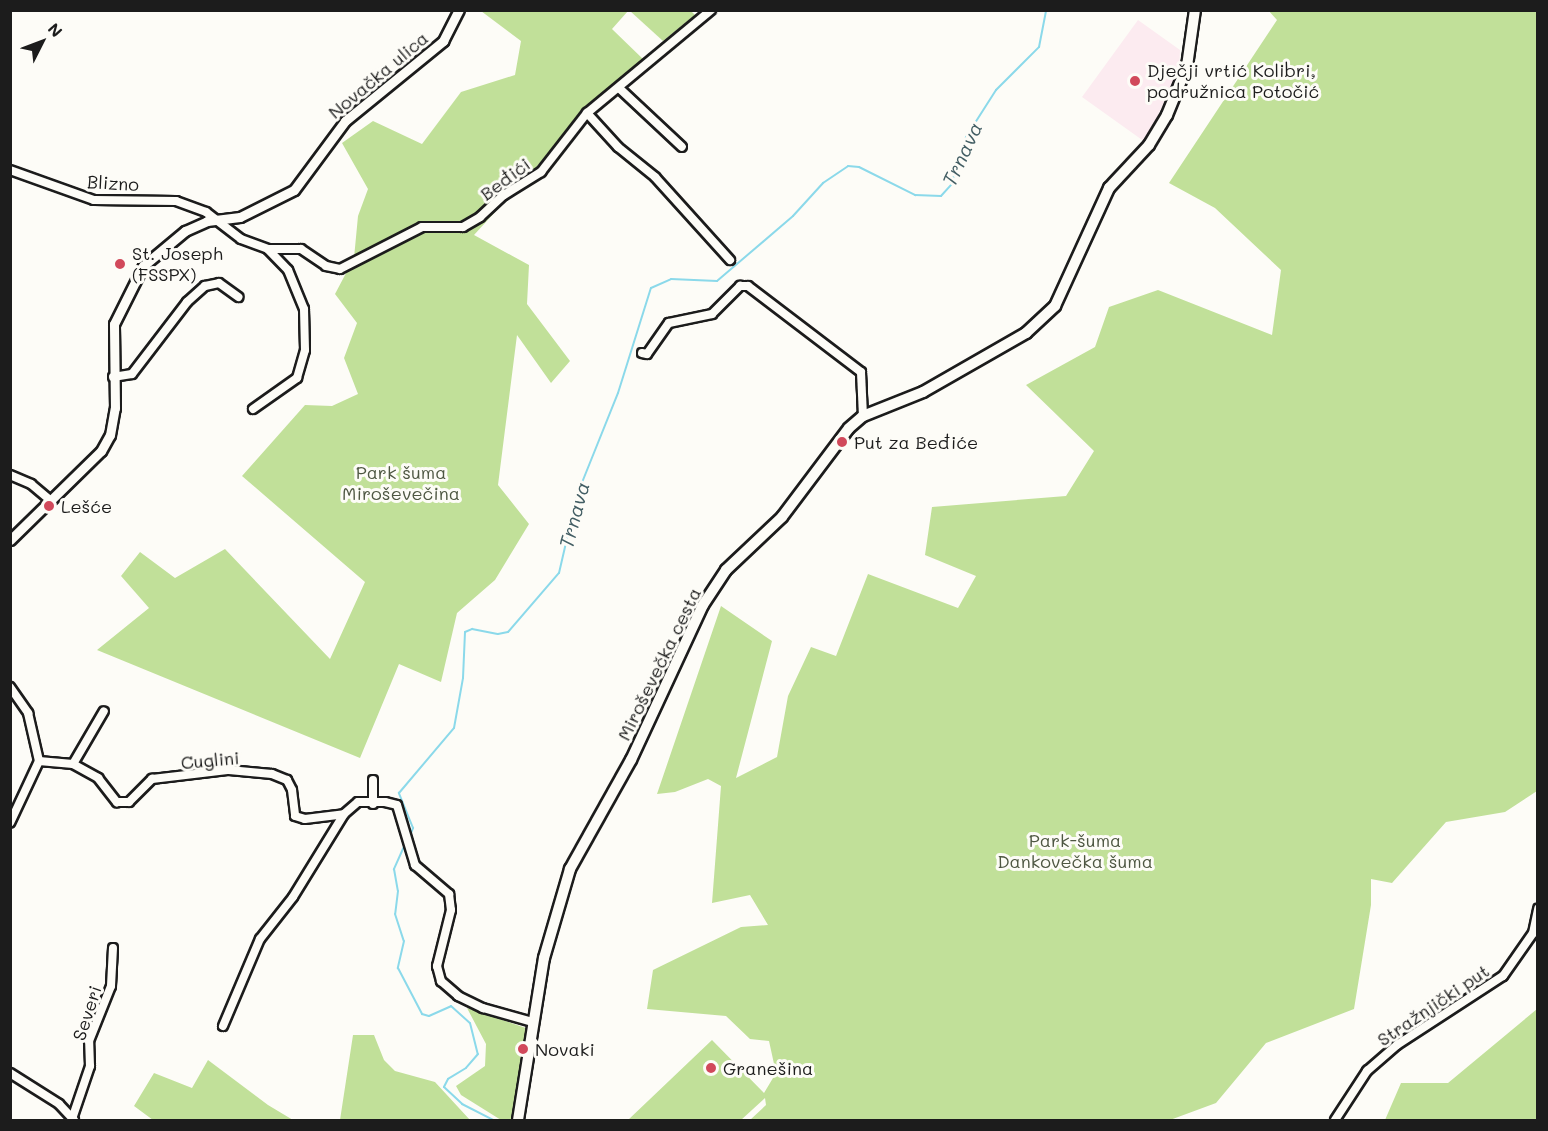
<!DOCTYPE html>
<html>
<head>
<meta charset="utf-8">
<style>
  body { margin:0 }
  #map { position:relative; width:1548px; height:1131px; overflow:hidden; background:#fdfcf7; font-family:Mali,sans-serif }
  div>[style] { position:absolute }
  .built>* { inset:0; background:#fcebf0 }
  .green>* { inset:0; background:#c1e099 }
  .stream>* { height:2px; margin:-1px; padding:0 1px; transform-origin:1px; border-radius:1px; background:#8bd9ea }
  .roads { filter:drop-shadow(2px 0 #1c1c1c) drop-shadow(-2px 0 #1c1c1c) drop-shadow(0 2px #1c1c1c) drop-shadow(0 -2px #1c1c1c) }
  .minor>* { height:8px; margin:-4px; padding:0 4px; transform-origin:4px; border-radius:4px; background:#fdfcf7 }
  .tertiary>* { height:9px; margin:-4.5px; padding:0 4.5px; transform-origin:4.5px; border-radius:4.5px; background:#fdfcf7 }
  .secondary>* { height:10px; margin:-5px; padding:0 5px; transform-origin:5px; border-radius:5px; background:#fdfcf7 }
  .dots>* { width:16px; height:16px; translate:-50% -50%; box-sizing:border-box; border:3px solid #fdfcf7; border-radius:50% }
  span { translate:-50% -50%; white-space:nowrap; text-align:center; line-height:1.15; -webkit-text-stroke:6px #fdfcf7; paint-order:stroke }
  .poi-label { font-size:18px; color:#1c1c1c }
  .left { translate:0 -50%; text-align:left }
  .street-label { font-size:18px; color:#1c1c1c }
  .park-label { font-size:18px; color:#4e5742 }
  .water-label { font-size:20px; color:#435e64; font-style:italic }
  .frame { position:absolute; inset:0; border:12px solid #1c1c1c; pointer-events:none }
  .north { position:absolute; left:12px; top:12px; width:60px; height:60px; -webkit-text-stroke:4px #fdfcf7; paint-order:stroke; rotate:48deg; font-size:16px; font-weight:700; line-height:24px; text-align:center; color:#1c1c1c }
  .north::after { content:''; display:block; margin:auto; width:21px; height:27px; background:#1c1c1c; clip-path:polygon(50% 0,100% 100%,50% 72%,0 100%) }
</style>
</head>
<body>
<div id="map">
  <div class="built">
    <i style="clip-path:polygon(1138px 20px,1180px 50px,1179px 71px,1145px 142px,1082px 97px)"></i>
  </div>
  <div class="green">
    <i style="clip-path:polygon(481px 11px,628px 11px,612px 29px,645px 61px,584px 115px,474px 235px,529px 265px,527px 304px,570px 361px,551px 383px,517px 335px,498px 485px,529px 524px,495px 580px,457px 613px,441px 682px,399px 664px,360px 758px,97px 650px,149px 608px,121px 576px,140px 552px,175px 578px,225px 549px,330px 659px,365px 582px,242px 476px,305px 405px,332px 406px,358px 394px,344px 358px,357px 323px,335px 294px,354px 258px,358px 216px,368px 189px,342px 143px,373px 121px,422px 144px,461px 92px,515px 75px,521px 41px)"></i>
    <i style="clip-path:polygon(630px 11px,691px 11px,695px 15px,663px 41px)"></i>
    <i style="clip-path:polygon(1269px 11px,1537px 11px,1537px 791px,1505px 812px,1446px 822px,1392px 883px,1371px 879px,1371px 905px,1354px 1009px,1266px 1043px,1216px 1103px,1170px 1120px,750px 1120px,766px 1105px,765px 1098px,741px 1120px,628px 1120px,712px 1040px,764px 1093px,776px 1073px,769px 1041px,750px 1039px,726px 1016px,647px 1009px,653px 970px,741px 927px,768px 925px,750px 895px,712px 903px,721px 786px,708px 779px,675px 792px,657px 794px,721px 606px,772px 641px,736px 778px,777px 757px,788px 696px,811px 647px,836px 656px,868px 574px,958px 608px,976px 576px,925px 555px,932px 507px,1066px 496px,1094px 451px,1026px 385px,1095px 347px,1109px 307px,1158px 290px,1272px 335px,1281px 270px,1215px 208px,1169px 183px,1277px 20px)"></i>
    <i style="clip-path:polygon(467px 1008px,529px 1029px,515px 1120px,501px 1120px,461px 1095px,456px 1086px,485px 1066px,486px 1044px)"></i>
    <i style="clip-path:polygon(1537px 1009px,1537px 1120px,1385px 1120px,1401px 1083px,1448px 1083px)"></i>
    <i style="clip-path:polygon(353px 1035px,374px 1035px,384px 1060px,395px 1071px,435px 1082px,470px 1120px,340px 1120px)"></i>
    <i style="clip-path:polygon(208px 1060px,268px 1105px,293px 1120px,153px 1120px,134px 1106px,154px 1073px,192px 1088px)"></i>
  </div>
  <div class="stream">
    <i style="left:409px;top:838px;width:11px;rotate:-68deg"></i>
    <i style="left:413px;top:828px;width:38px;rotate:-112deg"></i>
    <i style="left:399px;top:793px;width:85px;rotate:-49.8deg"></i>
    <i style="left:454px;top:728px;width:51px;rotate:-79.8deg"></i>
    <i style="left:463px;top:678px;width:46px;rotate:-87.5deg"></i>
    <i style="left:465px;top:632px;width:8px;rotate:-23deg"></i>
    <i style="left:472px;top:629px;width:26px;rotate:11deg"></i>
    <i style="left:498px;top:634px;width:10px;rotate:-11deg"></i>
    <i style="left:508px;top:632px;width:78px;rotate:-49.2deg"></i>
    <i style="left:559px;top:573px;width:80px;rotate:-77deg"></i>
    <i style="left:577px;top:495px;width:110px;rotate:-68.1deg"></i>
    <i style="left:618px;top:393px;width:110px;rotate:-72.6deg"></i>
    <i style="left:651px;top:288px;width:22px;rotate:-24deg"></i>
    <i style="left:671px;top:279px;width:46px;rotate:2.5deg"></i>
    <i style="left:717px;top:281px;width:100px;rotate:-40.5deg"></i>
    <i style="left:793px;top:216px;width:45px;rotate:-47.7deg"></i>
    <i style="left:823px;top:183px;width:30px;rotate:-34deg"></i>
    <i style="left:848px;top:166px;width:11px;rotate:5deg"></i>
    <i style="left:859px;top:167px;width:63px;rotate:26.6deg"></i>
    <i style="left:915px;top:195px;width:26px;rotate:2deg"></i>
    <i style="left:941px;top:196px;width:15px;rotate:-48deg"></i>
    <i style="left:951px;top:185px;width:50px;rotate:-72.6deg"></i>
    <i style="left:966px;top:137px;width:56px;rotate:-57.4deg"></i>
    <i style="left:996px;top:90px;width:61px;rotate:-45deg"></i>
    <i style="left:1039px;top:47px;width:38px;rotate:-79deg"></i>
    <i style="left:406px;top:842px;width:30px;rotate:114deg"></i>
    <i style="left:394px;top:869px;width:22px;rotate:80deg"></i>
    <i style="left:398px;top:891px;width:23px;rotate:97deg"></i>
    <i style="left:395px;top:914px;width:28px;rotate:72deg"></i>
    <i style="left:404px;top:941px;width:28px;rotate:103deg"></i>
    <i style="left:398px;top:968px;width:52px;rotate:62.4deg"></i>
    <i style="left:422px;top:1014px;width:7px;rotate:16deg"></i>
    <i style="left:429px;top:1016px;width:24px;rotate:-24deg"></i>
    <i style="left:451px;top:1006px;width:25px;rotate:42deg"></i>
    <i style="left:470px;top:1023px;width:32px;rotate:76deg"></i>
    <i style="left:478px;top:1054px;width:18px;rotate:131deg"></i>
    <i style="left:466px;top:1068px;width:21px;rotate:149deg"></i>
    <i style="left:448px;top:1079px;width:9px;rotate:117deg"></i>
    <i style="left:444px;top:1087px;width:25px;rotate:43deg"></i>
    <i style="left:462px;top:1104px;width:36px;rotate:27deg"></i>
  </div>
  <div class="roads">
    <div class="minor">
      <i style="left:619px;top:88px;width:86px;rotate:43.1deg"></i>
      <i style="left:587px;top:113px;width:46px;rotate:47.6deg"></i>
      <i style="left:618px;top:147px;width:48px;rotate:39deg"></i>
      <i style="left:655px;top:177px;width:112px;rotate:47.9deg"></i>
      <i style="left:10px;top:170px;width:89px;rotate:19.7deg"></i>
      <i style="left:94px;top:200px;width:82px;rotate:0.7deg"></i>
      <i style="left:176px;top:201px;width:32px;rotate:20deg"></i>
      <i style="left:206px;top:212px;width:44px;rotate:37.6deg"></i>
      <i style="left:241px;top:239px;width:29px;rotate:20deg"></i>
      <i style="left:268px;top:249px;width:33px"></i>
      <i style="left:301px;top:249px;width:30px;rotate:34deg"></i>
      <i style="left:326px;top:266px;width:14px;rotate:12deg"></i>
      <i style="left:340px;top:269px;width:92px;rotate:-27.1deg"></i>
      <i style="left:422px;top:227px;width:41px"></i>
      <i style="left:463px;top:227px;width:20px;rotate:-30deg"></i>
      <i style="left:480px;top:217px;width:33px;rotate:-43deg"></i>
      <i style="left:504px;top:195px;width:44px;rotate:-31.9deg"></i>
      <i style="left:541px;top:172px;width:75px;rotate:-52.1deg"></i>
      <i style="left:587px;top:113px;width:161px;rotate:-39.7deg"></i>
      <i style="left:642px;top:353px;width:5px;rotate:11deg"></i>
      <i style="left:647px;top:354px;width:38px;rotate:-55deg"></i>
      <i style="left:669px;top:323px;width:44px;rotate:-11.8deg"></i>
      <i style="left:712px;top:314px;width:40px;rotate:-45deg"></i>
      <i style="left:740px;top:286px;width:8px"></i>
      <i style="left:748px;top:286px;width:142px;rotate:37.3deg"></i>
      <i style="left:861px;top:372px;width:44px;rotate:87.4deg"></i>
      <i style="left:113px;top:377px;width:19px;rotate:-9deg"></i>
      <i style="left:132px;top:374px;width:91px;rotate:-52.6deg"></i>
      <i style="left:187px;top:302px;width:24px;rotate:-42deg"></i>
      <i style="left:205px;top:286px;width:14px;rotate:-12deg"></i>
      <i style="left:219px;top:283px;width:24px;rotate:36deg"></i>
      <i style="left:253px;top:409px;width:54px;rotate:-35.2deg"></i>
      <i style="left:297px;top:378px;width:29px;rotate:-74deg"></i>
      <i style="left:305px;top:350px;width:41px;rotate:-91.4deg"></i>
      <i style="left:304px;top:309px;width:42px;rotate:-112.3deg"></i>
      <i style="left:288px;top:270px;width:28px;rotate:-134deg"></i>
      <i style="left:10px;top:475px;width:23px;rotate:23deg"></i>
      <i style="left:31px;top:484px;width:26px;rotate:40deg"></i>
      <i style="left:10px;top:687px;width:32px;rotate:55deg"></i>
      <i style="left:28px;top:713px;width:49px;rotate:77.1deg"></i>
      <i style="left:39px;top:761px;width:68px;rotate:115.1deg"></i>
      <i style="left:39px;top:761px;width:34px;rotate:5deg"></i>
      <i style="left:73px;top:764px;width:29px;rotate:29deg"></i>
      <i style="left:98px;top:778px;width:31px;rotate:52deg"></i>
      <i style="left:117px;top:802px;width:12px"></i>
      <i style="left:129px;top:802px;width:33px;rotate:-45deg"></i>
      <i style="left:152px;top:779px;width:78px;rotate:-6.7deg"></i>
      <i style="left:229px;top:770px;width:43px;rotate:5.3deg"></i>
      <i style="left:272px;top:774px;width:16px;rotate:22deg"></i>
      <i style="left:287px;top:780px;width:11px;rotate:63deg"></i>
      <i style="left:292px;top:790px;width:26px;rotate:83deg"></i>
      <i style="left:295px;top:816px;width:10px;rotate:17deg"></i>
      <i style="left:305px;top:819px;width:39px;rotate:-7deg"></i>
      <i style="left:73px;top:764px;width:61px;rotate:-59.7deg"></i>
      <i style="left:373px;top:804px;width:24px;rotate:-90deg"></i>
      <i style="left:223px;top:1026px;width:95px;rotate:-67deg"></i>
      <i style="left:260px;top:939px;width:53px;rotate:-51.8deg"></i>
      <i style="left:293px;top:897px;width:97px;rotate:-58.4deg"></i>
      <i style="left:344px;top:814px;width:18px;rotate:-41deg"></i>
      <i style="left:358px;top:802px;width:27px"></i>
      <i style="left:385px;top:802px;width:12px;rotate:14deg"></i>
      <i style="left:397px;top:805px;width:63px;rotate:73.3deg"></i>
      <i style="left:415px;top:865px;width:45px;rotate:40.5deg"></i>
      <i style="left:449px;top:894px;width:16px;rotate:83deg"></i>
      <i style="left:451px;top:910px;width:58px;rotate:104deg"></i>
      <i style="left:437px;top:966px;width:16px;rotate:75deg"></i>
      <i style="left:441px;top:981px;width:23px;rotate:41deg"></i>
      <i style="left:458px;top:996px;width:28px;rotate:26deg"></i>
      <i style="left:483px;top:1008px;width:51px;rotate:15.9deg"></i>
      <i style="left:10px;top:1073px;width:58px;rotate:32.3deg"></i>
      <i style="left:59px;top:1104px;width:22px;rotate:47deg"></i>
      <i style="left:72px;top:1119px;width:56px;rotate:-71.2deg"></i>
      <i style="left:90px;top:1066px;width:25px;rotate:-92deg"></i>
      <i style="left:89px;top:1041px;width:59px;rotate:-68.2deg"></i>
      <i style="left:111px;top:986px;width:38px;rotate:-87deg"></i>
      <i style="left:1335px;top:1120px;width:59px;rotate:-56.9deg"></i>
      <i style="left:1367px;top:1071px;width:40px;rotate:-41deg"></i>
      <i style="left:1397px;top:1045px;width:126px;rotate:-33.1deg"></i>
      <i style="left:1503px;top:976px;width:52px;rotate:-55.1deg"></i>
      <i style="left:1533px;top:933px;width:25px;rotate:-78deg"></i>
    </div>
    <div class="tertiary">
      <i style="left:10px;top:540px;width:127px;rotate:-44.4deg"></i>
      <i style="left:101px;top:451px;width:18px;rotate:-61deg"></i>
      <i style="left:110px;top:435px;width:27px;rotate:-80deg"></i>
      <i style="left:115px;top:408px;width:84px;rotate:-90.7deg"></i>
      <i style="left:114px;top:324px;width:65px;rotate:-63.4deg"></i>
      <i style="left:143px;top:266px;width:55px;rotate:-39.8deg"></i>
      <i style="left:185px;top:231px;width:24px;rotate:-24deg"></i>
      <i style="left:207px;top:221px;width:33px;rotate:-7deg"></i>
      <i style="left:240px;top:217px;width:60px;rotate:-26.6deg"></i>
      <i style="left:294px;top:190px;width:86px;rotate:-53.5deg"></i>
      <i style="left:345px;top:121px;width:127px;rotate:-39.2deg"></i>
      <i style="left:443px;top:41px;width:35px;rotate:-63deg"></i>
    </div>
    <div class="secondary">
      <i style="left:518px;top:1120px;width:164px;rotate:-80.9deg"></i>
      <i style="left:544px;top:958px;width:93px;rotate:-73.7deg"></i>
      <i style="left:570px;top:869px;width:125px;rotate:-60.8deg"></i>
      <i style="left:631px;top:760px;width:171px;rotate:-65.1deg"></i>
      <i style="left:703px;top:605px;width:42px;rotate:-56.7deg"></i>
      <i style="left:726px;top:570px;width:77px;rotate:-43.4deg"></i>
      <i style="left:782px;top:517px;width:111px;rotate:-53deg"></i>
      <i style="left:849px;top:428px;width:18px;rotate:-41deg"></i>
      <i style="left:863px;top:416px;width:65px;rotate:-21.8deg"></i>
      <i style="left:923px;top:392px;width:119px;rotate:-29.8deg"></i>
      <i style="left:1026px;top:333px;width:40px;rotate:-43deg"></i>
      <i style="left:1055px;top:306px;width:130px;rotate:-65.4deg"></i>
      <i style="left:1109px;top:188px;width:59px;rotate:-47.1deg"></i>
      <i style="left:1149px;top:145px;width:35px;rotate:-59deg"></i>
      <i style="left:1167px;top:115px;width:53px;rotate:-67.8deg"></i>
      <i style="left:1187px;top:66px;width:57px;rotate:-81.9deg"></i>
    </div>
  </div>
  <div class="dots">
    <i style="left:1135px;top:81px;background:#d1495b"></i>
    <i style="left:120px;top:264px;background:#d1495b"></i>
    <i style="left:842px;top:442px;background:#d1495b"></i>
    <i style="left:49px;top:506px;background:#d1495b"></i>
    <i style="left:523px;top:1049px;background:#d1495b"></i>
    <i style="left:711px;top:1068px;background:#d1495b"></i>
  </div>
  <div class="poi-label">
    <span class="left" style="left:1147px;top:81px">Dječji vrtić Kolibri,<br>podružnica Potočić</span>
    <span class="left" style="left:132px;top:264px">St. Joseph<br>(FSSPX)</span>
    <span class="left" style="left:854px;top:442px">Put za Beđiće</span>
    <span class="left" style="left:61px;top:506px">Lešće</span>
    <span class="left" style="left:535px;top:1049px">Novaki</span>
    <span class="left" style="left:723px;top:1068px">Granešina</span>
  </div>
  <div class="street-label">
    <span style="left:378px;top:75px;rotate:-40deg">Novačka ulica</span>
    <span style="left:505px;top:179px;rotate:-37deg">Beđići</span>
    <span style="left:113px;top:183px;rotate:3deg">Blizno</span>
    <span style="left:659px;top:664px;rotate:-64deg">Miroševečka cesta</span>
    <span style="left:210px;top:760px;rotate:-5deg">Cuglini</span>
    <span style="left:1433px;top:1005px;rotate:-34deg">Stražnjički put</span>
    <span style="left:87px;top:1013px;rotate:-72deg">Severi</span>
  </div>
  <div class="park-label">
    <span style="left:401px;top:483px">Park šuma<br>Miroševečina</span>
    <span style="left:1075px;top:851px">Park-šuma<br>Dankovečka šuma</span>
  </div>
  <div class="water-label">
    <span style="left:962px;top:154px;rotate:-65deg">Trnava</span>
    <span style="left:574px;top:515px;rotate:-75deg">Trnava</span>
  </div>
  <div class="frame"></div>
  <div class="north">N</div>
</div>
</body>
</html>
